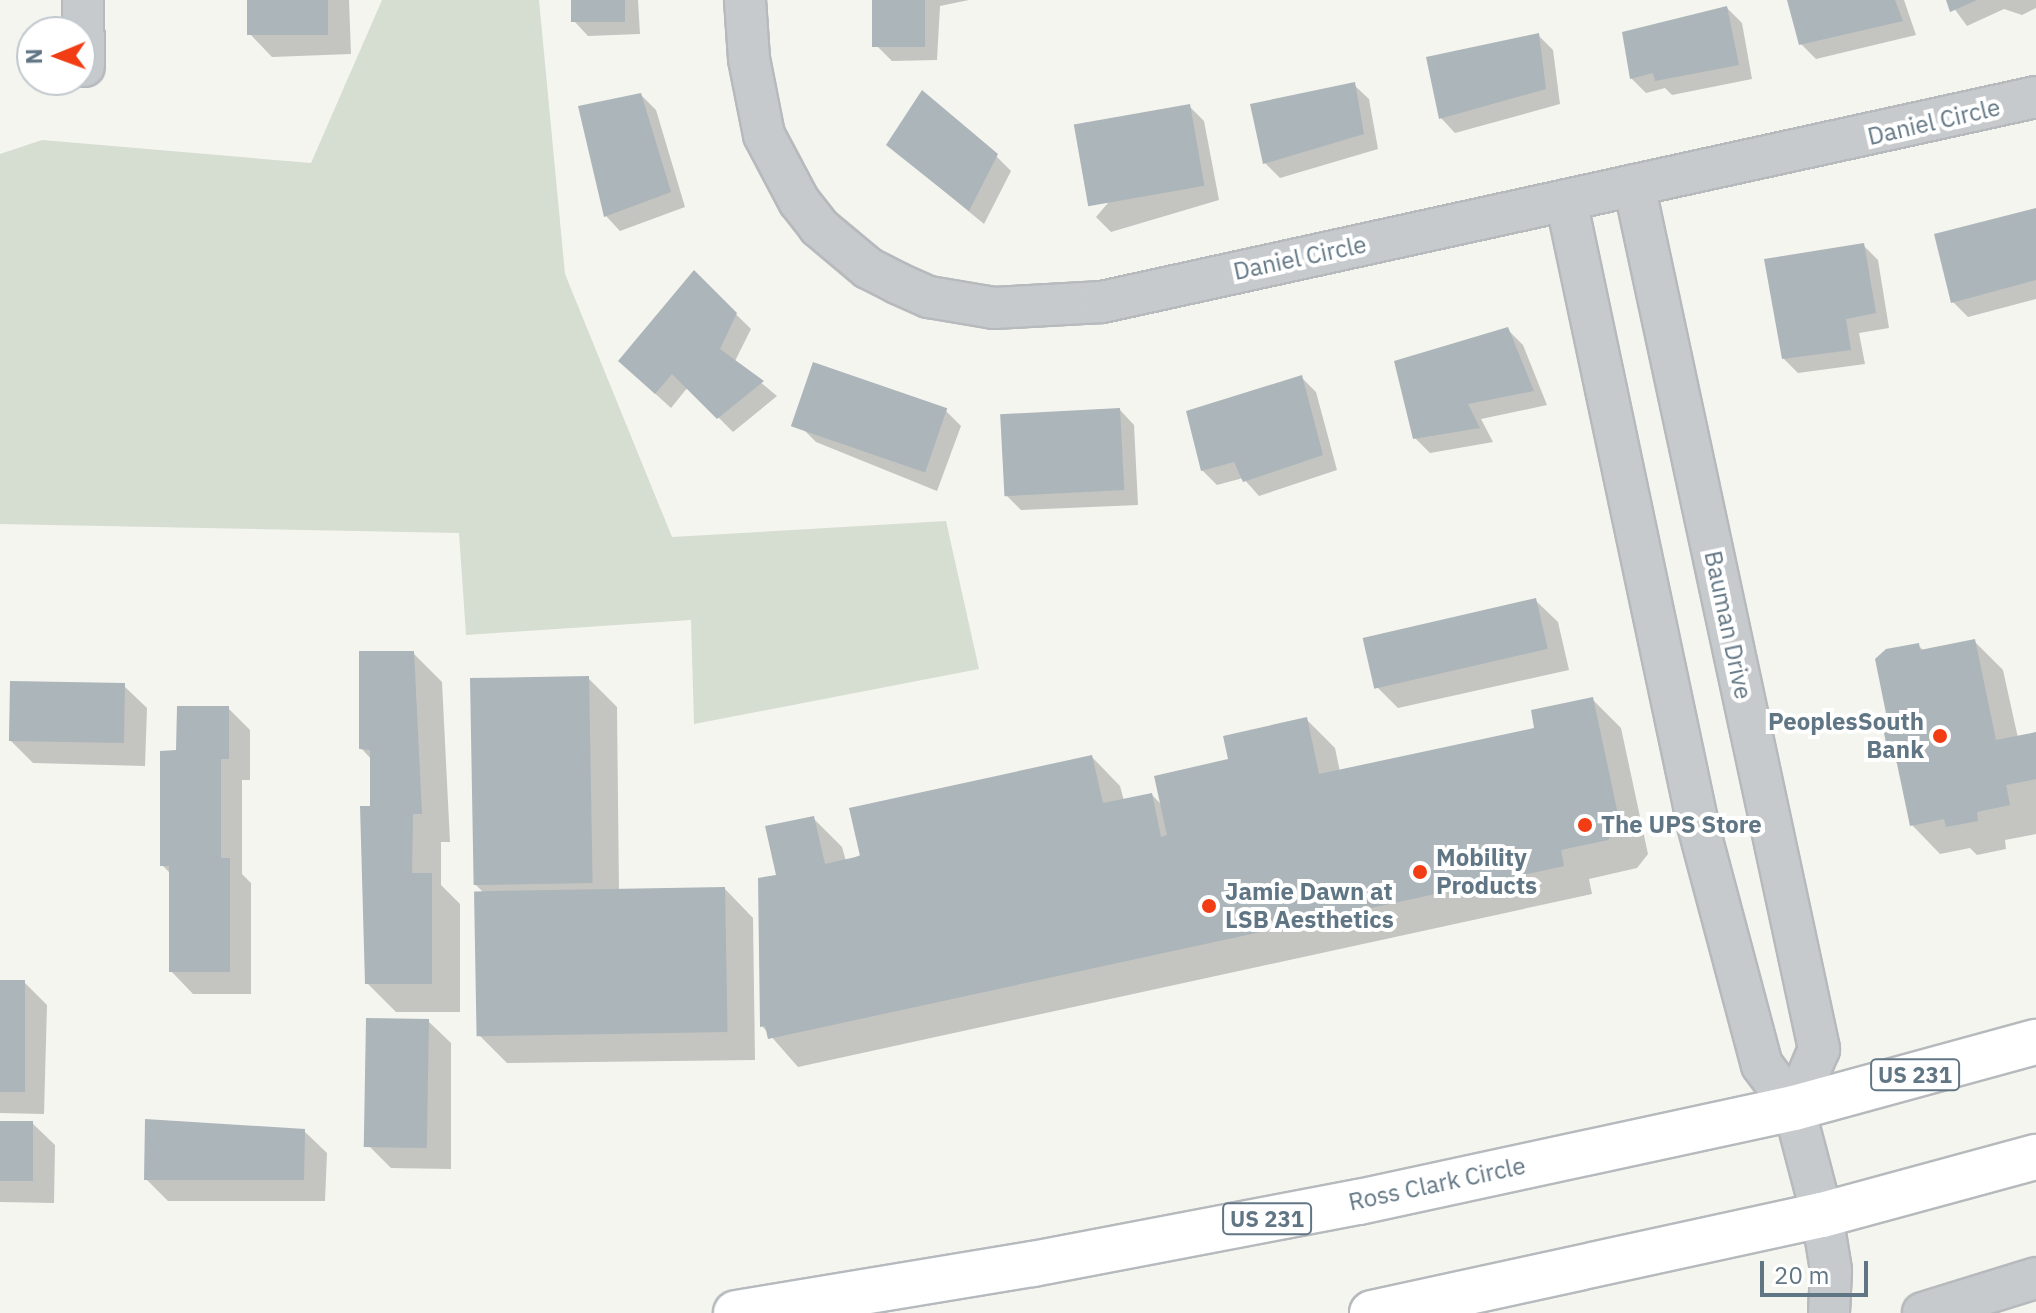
<!DOCTYPE html>
<html>
<head>
<meta charset="utf-8">
<style>
  body { margin:0 }
  #map { position:relative; width:2036px; height:1313px; overflow:hidden; background:#f5f5f0; font-family:"IBM Plex Sans",sans-serif }
  div>[style] { position:absolute }
  .green>* { inset:0; background:#d6ddd1 }
  .shadow>* { inset:0; background:#0003 }
  .building>* { inset:0; background:#acb5b9; transform-origin:0 0 }
  .roads { filter:drop-shadow(2px 0 #b6babd) drop-shadow(-2px 0 #b6babd) drop-shadow(0 2px #b6babd) drop-shadow(0 -2px #b6babd) }
  .minor>* { height:40px; margin:-20px; padding:0 20px; transform-origin:20px; border-radius:20px; background:#c7cacd }
  .trunk>* { height:44px; margin:-22px; padding:0 22px; transform-origin:22px; border-radius:22px; background:#fff }
  .dots>* { width:22px; height:22px; translate:-50% -50%; box-sizing:border-box; border:4px solid #fff; border-radius:50% }
  span { translate:-50% -50%; white-space:nowrap; text-align:center; line-height:1.15; -webkit-text-stroke:8px #fff; paint-order:stroke }
  .shield-label span { padding:2px 6px; background:#fff; border:2px solid; border-radius:6px; -webkit-text-stroke-width:0 }
  .shield-label { font-size:22px; color:#617684; font-weight:700 }
  .street-label { font-size:24px; color:#617684 }
  .poi-label { font-size:24px; color:#617684; font-weight:700 }
  .right { translate:-100% -50%; text-align:right }
  .left { translate:0 -50%; text-align:left }
  .north { position:absolute; left:16px; top:16px; width:80px; height:80px; box-sizing:border-box; background:#fff; border:2px solid #c0c8ce; border-radius:50%; rotate:269deg; font-size:22px; font-weight:700; line-height:32px; text-align:center; color:#617684 }
  .north::after { content:''; display:block; margin:auto; width:28px; height:36px; background:#f23d14; clip-path:polygon(50% 0,100% 100%,50% 72%,0 100%) }
  .scale { position:absolute; left:1760px; top:1261px; width:108px; height:36px; box-sizing:border-box; border:4px solid #617684; border-top:0; padding-left:10px; font-size:24px; line-height:28px; white-space:nowrap; color:#617684; -webkit-text-stroke:6px #fff; paint-order:stroke }
</style>
</head>
<body>
<div id="map">
  <div class="green">
    <i style="clip-path:polygon(382px 0,539px 0,565px 274px,672px 537px,946px 521px,979px 669px,694px 724px,691px 620px,466px 635px,459px 533px,0 524px,0 154px,42px 140px,311px 163px)"></i>
  </div>
  <div class="shadow">
    <i style="clip-path:polygon(249px 0,349px 0,351px 54px,272px 57px,250px 34px)"></i>
    <i style="clip-path:polygon(573px 0,638px 0,640px 34px,588px 36px,574px 21px)"></i>
    <i style="clip-path:polygon(874px 0,969px 0,940px 6px,937px 60px,892px 61px,877px 46px)"></i>
    <i style="clip-path:polygon(1789px 0,1904px 0,1916px 35px,1816px 59px,1801px 44px)"></i>
    <i style="clip-path:polygon(1948px 0,2036px 0,2036px 8px,2022px 15px,2004px 9px,1967px 26px)"></i>
    <i style="clip-path:polygon(1727px 8px,1742px 23px,1752px 79px,1672px 95px,1665px 88px,1646px 93px,1631px 78px)"></i>
    <i style="clip-path:polygon(1538px 35px,1553px 50px,1560px 104px,1455px 133px,1441px 118px)"></i>
    <i style="clip-path:polygon(1354px 85px,1369px 99px,1378px 149px,1280px 178px,1265px 163px)"></i>
    <i style="clip-path:polygon(641px 95px,656px 110px,685px 207px,620px 231px,606px 216px)"></i>
    <i style="clip-path:polygon(1190px 107px,1204px 121px,1219px 200px,1111px 232px,1096px 217px)"></i>
    <i style="clip-path:polygon(888px 145px,996px 156px,1011px 171px,984px 224px)"></i>
    <i style="clip-path:polygon(2036px 210px,2036px 299px,1968px 317px,1953px 302px)"></i>
    <i style="clip-path:polygon(1863px 245px,1878px 260px,1889px 328px,1859px 333px,1865px 364px,1798px 373px,1783px 358px)"></i>
    <i style="clip-path:polygon(694px 273px,751px 329px,735px 361px,777px 396px,733px 432px,688px 387px,671px 408px,636px 376px)"></i>
    <i style="clip-path:polygon(1508px 330px,1523px 345px,1547px 405px,1481px 419px,1493px 442px,1430px 453px,1415px 438px)"></i>
    <i style="clip-path:polygon(1302px 378px,1316px 392px,1337px 470px,1259px 496px,1243px 478px,1217px 485px,1202px 470px)"></i>
    <i style="clip-path:polygon(1120px 410px,1134px 425px,1138px 505px,1021px 510px,1006px 495px)"></i>
    <i style="clip-path:polygon(946px 411px,961px 426px,937px 491px,816px 442px,801px 427px)"></i>
    <i style="clip-path:polygon(1535px 600px,1558px 622px,1569px 670px,1398px 708px,1376px 686px)"></i>
    <i style="clip-path:polygon(1974px 641px,2003px 670px,2018px 738px,2036px 734px,2036px 834px,2005px 840px,2006px 849px,1977px 855px,1970px 848px,1940px 854px,1912px 825px,1900px 766px,1892px 759px,1892px 729px,1918px 645px,1924px 651px)"></i>
    <i style="clip-path:polygon(413px 653px,442px 682px,450px 842px,441px 842px,441px 885px,460px 904px,460px 1012px,396px 1012px,367px 983px,372px 760px,361px 748px)"></i>
    <i style="clip-path:polygon(588px 678px,617px 707px,619px 890px,725px 889px,753px 918px,755px 1060px,507px 1063px,478px 1034px,482px 891px,475px 884px)"></i>
    <i style="clip-path:polygon(124px 686px,147px 708px,145px 766px,33px 763px,11px 741px)"></i>
    <i style="clip-path:polygon(1592px 699px,1621px 728px,1648px 854px,1637px 868px,1589px 879px,1592px 894px,798px 1067px,762px 1026px,778px 876px,813px 818px,842px 847px,846px 861px,1092px 757px,1120px 786px,1124px 801px,1152px 795px,1163px 806px,1306px 719px,1335px 748px,1340px 772px,1536px 729px)"></i>
    <i style="clip-path:polygon(228px 708px,250px 730px,250px 780px,242px 780px,242px 874px,251px 883px,251px 994px,193px 994px,171px 971px,171px 874px,162px 865px,178px 752px)"></i>
    <i style="clip-path:polygon(0 982px,24px 982px,47px 1005px,44px 1114px,0 1113px)"></i>
    <i style="clip-path:polygon(428px 1021px,451px 1043px,451px 1169px,391px 1168px,369px 1146px)"></i>
    <i style="clip-path:polygon(147px 1121px,304px 1131px,327px 1153px,325px 1201px,168px 1201px,146px 1179px)"></i>
    <i style="clip-path:polygon(0 1123px,32px 1123px,55px 1145px,54px 1203px,0 1202px)"></i>
  </div>
  <div class="building">
    <i style="left:247px;top:0;width:81px;height:35px"></i>
    <i style="left:571px;top:0;width:54px;height:22px"></i>
    <i style="left:872px;top:0;width:53px;height:47px"></i>
    <i style="clip-path:polygon(1787px 0,1895px 0,1903px 21px,1799px 45px)"></i>
    <i style="clip-path:polygon(1946px 0,1977px 0,1950px 12px)"></i>
    <i style="clip-path:polygon(1727px 6px,1739px 65px,1655px 81px,1653px 73px,1630px 79px,1622px 32px)"></i>
    <i style="clip-path:polygon(1539px 33px,1546px 89px,1439px 119px,1426px 57px)"></i>
    <i style="clip-path:polygon(1355px 82px,1364px 134px,1263px 164px,1250px 104px)"></i>
    <i style="clip-path:polygon(922px 90px,998px 154px,969px 211px,886px 145px)"></i>
    <i style="clip-path:polygon(641px 93px,671px 192px,604px 217px,578px 106px)"></i>
    <i style="left:1190px;top:104px;width:83px;height:118px;rotate:80deg"></i>
    <i style="clip-path:polygon(2036px 208px,2036px 280px,1951px 303px,1934px 234px)"></i>
    <i style="clip-path:polygon(1864px 243px,1876px 313px,1846px 319px,1851px 350px,1782px 359px,1764px 259px)"></i>
    <i style="clip-path:polygon(694px 270px,737px 313px,720px 349px,764px 381px,717px 419px,672px 374px,655px 394px,618px 361px)"></i>
    <i style="clip-path:polygon(1508px 327px,1534px 391px,1468px 404px,1480px 428px,1413px 439px,1394px 361px)"></i>
    <i style="left:813px;top:362px;width:142px;height:68px;rotate:19deg"></i>
    <i style="clip-path:polygon(1302px 375px,1323px 455px,1243px 482px,1234px 462px,1201px 471px,1186px 411px)"></i>
    <i style="left:1120px;top:408px;width:82px;height:120px;rotate:87deg"></i>
    <i style="left:1536px;top:598px;width:52px;height:178px;rotate:77deg"></i>
    <i style="clip-path:polygon(1975px 639px,1996px 740px,2036px 732px,2036px 779px,2006px 785px,2010px 805px,1977px 812px,1978px 821px,1946px 827px,1944px 819px,1910px 826px,1896px 759px,1890px 760px,1883px 729px,1889px 728px,1875px 659px,1886px 649px,1919px 643px,1920px 650px)"></i>
    <i style="clip-path:polygon(359px 651px,414px 651px,422px 814px,413px 814px,412px 873px,432px 873px,432px 984px,365px 984px,360px 806px,370px 806px,370px 750px,359px 749px)"></i>
    <i style="left:589px;top:676px;width:207px;height:119px;rotate:89deg"></i>
    <i style="left:10px;top:681px;width:115px;height:60px;rotate:1deg"></i>
    <i style="clip-path:polygon(1593px 697px,1620px 824px,1608px 840px,1561px 850px,1564px 866px,768px 1039px,765px 1026px,760px 1027px,758px 878px,776px 875px,765px 826px,814px 816px,825px 864px,860px 856px,849px 808px,1092px 755px,1103px 803px,1152px 793px,1161px 837px,1167px 835px,1154px 776px,1228px 759px,1223px 736px,1307px 717px,1319px 774px,1534px 728px,1531px 710px)"></i>
    <i style="clip-path:polygon(177px 706px,229px 706px,229px 759px,221px 759px,221px 858px,230px 858px,230px 972px,169px 972px,169px 866px,160px 866px,160px 751px,176px 750px)"></i>
    <i style="left:725px;top:887px;width:145px;height:251px;rotate:89deg"></i>
    <i style="left:0;top:980px;width:25px;height:112px"></i>
    <i style="left:366px;top:1018px;width:63px;height:129px;rotate:1deg"></i>
    <i style="clip-path:polygon(145px 1119px,305px 1129px,304px 1180px,144px 1180px)"></i>
    <i style="left:0;top:1121px;width:33px;height:60px"></i>
  </div>
  <div class="roads">
    <div class="minor">
      <i style="left:83px;top:0;width:66px;rotate:89.1deg"></i>
      <i style="left:745px;top:0;width:59px;rotate:86.1deg"></i>
      <i style="left:749px;top:59px;width:77px;rotate:78.8deg"></i>
      <i style="left:764px;top:135px;width:75px;rotate:62.1deg"></i>
      <i style="left:799px;top:201px;width:33px;rotate:52deg"></i>
      <i style="left:819px;top:227px;width:64px;rotate:39.9deg"></i>
      <i style="left:868px;top:268px;width:33px;rotate:27deg"></i>
      <i style="left:897px;top:283px;width:35px;rotate:24deg"></i>
      <i style="left:929px;top:297px;width:66px;rotate:9.6deg"></i>
      <i style="left:994px;top:308px;width:108px;rotate:-3.2deg"></i>
      <i style="left:1102px;top:302px;width:956px;rotate:-12.38deg"></i>
      <i style="left:1634px;top:185px;width:884px;rotate:77.91deg"></i>
      <i style="left:1819px;top:1049px;width:64px;rotate:113deg"></i>
      <i style="left:1566px;top:200px;width:639px;rotate:78.07deg"></i>
      <i style="left:1698px;top:825px;width:248px;rotate:75.1deg"></i>
      <i style="left:1762px;top:1065px;width:54px;rotate:53.3deg"></i>
      <i style="left:1794px;top:1108px;width:111px;rotate:75.3deg"></i>
      <i style="left:1822px;top:1215px;width:56px;rotate:80.7deg"></i>
      <i style="left:1831px;top:1270px;width:43px;rotate:92.7deg"></i>
      <i style="left:1923px;top:1313px;width:118px;rotate:-17.2deg"></i>
    </div>
    <div class="trunk">
      <i style="left:736px;top:1313px;width:301px;rotate:-9.4deg"></i>
      <i style="left:1033px;top:1264px;width:332px;rotate:-10.8deg"></i>
      <i style="left:1359px;top:1202px;width:445px;rotate:-12.2deg"></i>
      <i style="left:1794px;top:1108px;width:251px;rotate:-15.3deg"></i>
      <i style="left:1372px;top:1313px;width:461px;rotate:-12.3deg"></i>
      <i style="left:1822px;top:1215px;width:222px;rotate:-15.2deg"></i>
    </div>
  </div>
  <div class="dots">
    <i style="left:1940px;top:736px;background:#f23d14"></i>
    <i style="left:1585px;top:825px;background:#f23d14"></i>
    <i style="left:1420px;top:872px;background:#f23d14"></i>
    <i style="left:1209px;top:906px;background:#f23d14"></i>
  </div>
  <div class="shield-label">
    <span style="left:1915px;top:1075px">US 231</span>
    <span style="left:1267px;top:1219px">US 231</span>
  </div>
  <div class="street-label">
    <span style="left:1934px;top:122px;rotate:-13deg">Daniel Circle</span>
    <span style="left:1300px;top:258px;rotate:-12deg">Daniel Circle</span>
    <span style="left:1728px;top:625px;rotate:78deg">Bauman Drive</span>
    <span style="left:1437px;top:1184px;rotate:-12deg">Ross Clark Circle</span>
  </div>
  <div class="poi-label">
    <span class="right" style="left:1924px;top:736px">PeoplesSouth<br>Bank</span>
    <span class="left" style="left:1601px;top:825px">The UPS Store</span>
    <span class="left" style="left:1436px;top:872px">Mobility<br>Products</span>
    <span class="left" style="left:1225px;top:906px">Jamie Dawn at<br>LSB Aesthetics</span>
  </div>
  <div class="north">N</div>
  <div class="scale">20 m</div>
</div>
</body>
</html>
